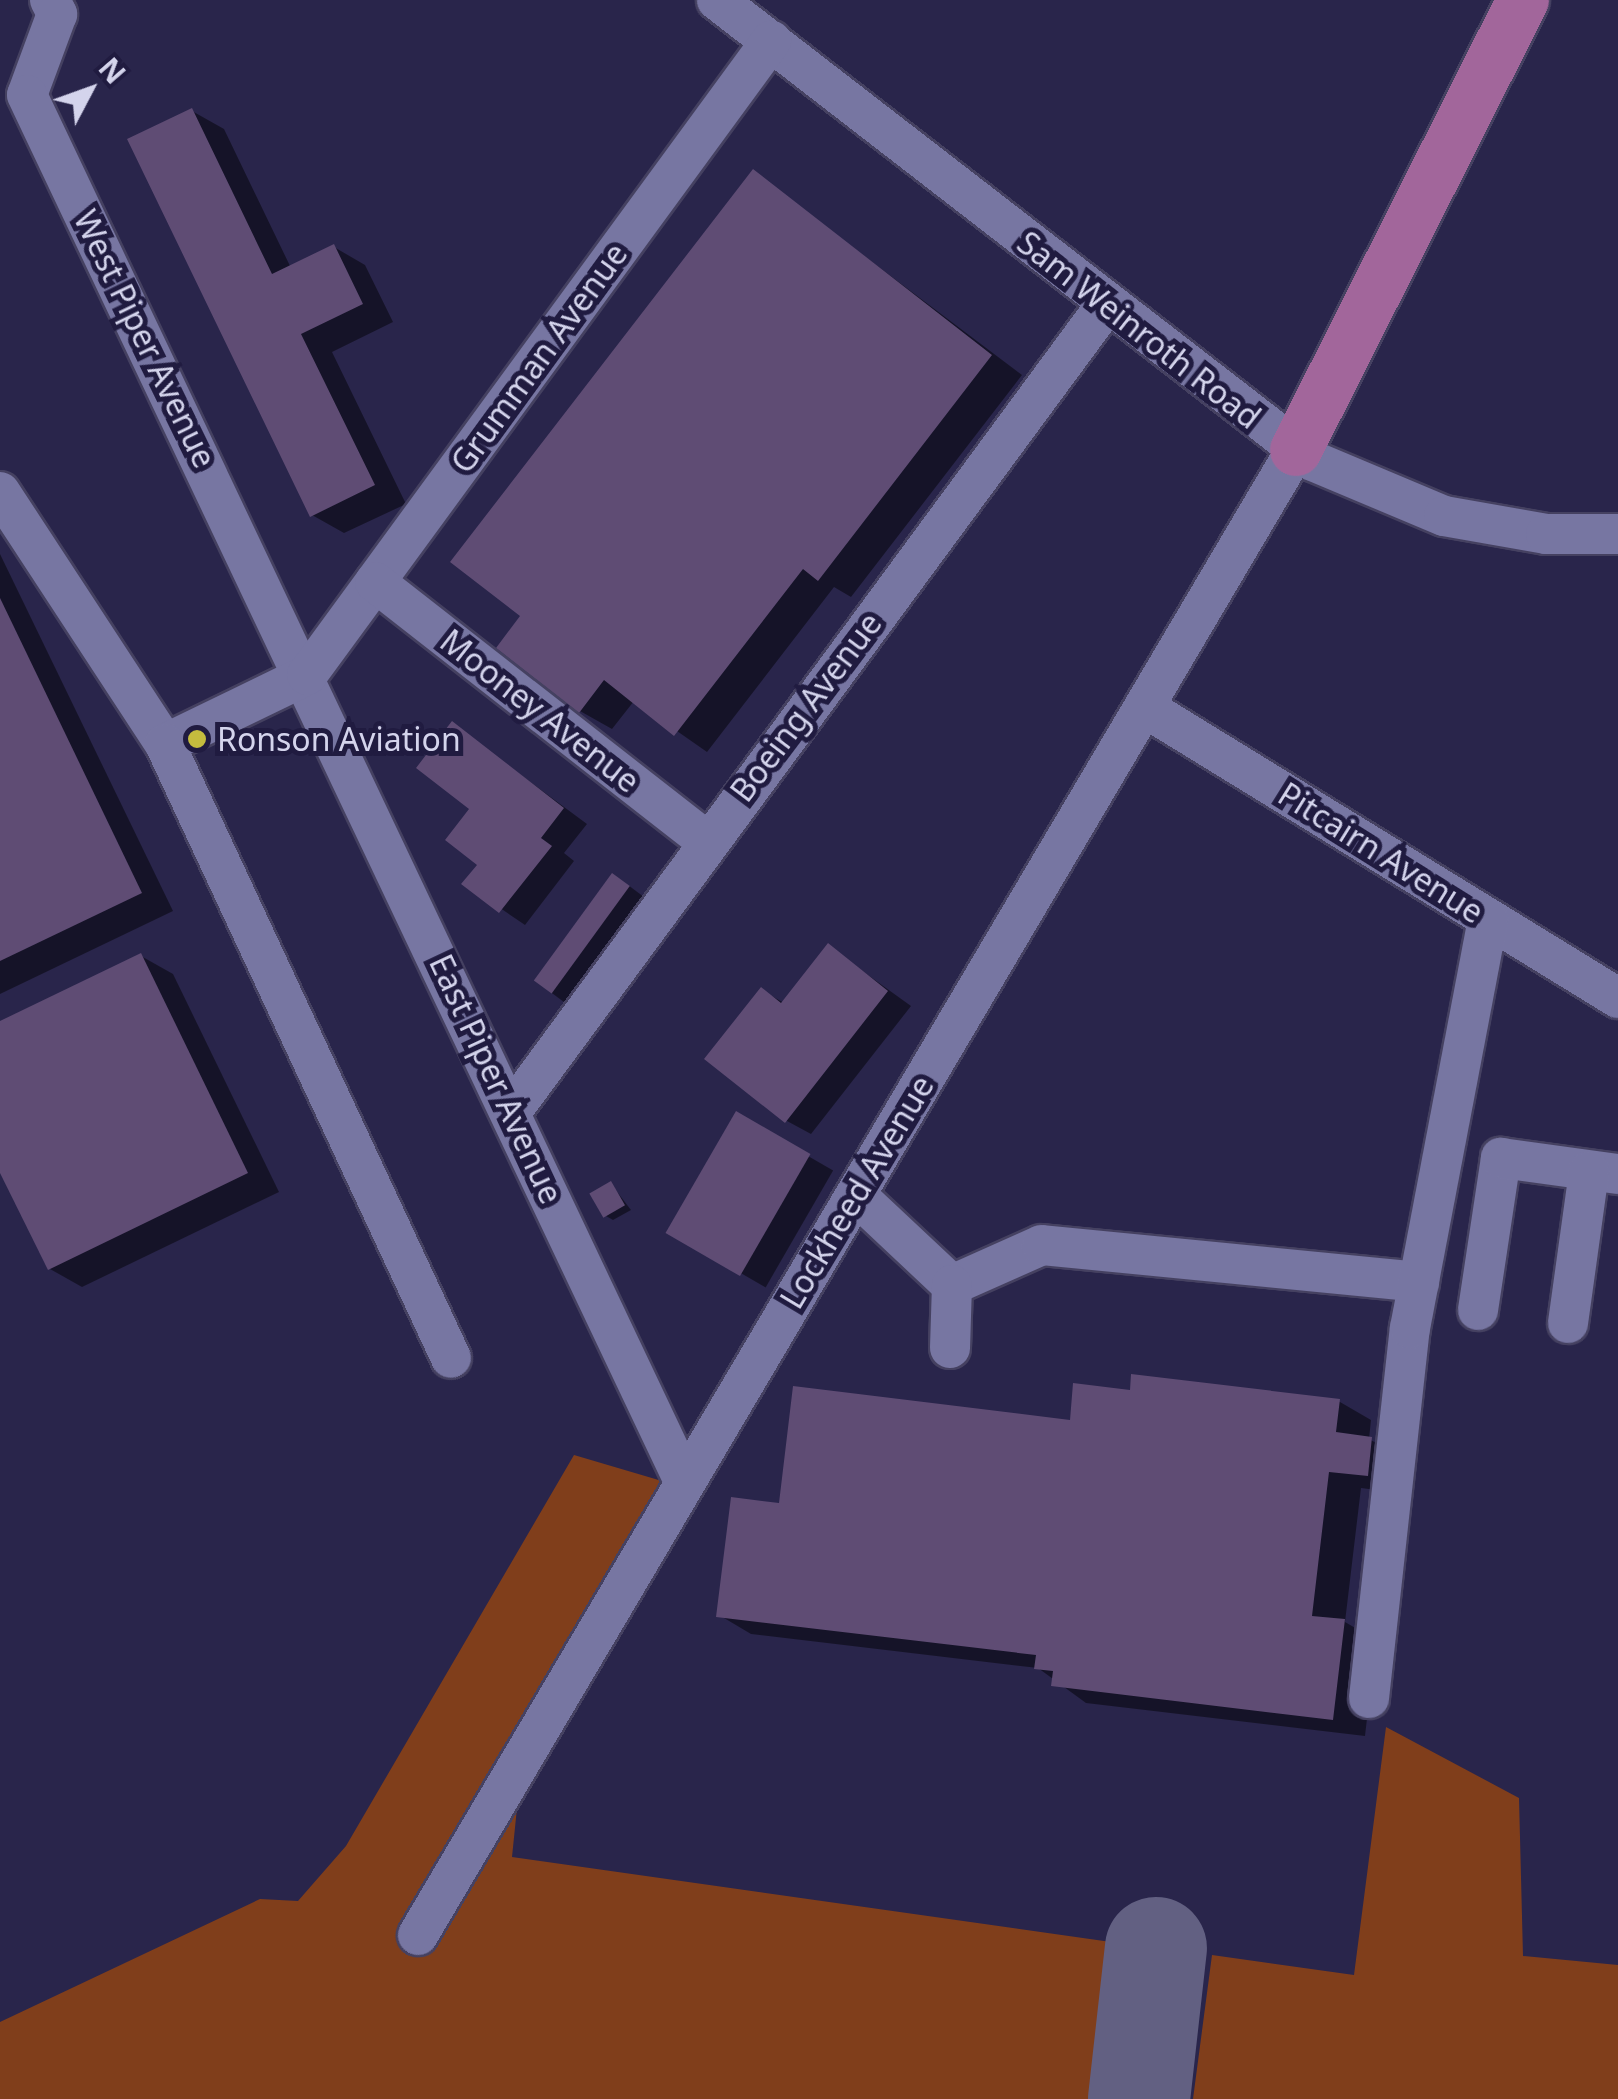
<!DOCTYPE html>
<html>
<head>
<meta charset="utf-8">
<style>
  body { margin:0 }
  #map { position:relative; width:1618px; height:2099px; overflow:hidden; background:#29254b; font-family:"Noto Sans",sans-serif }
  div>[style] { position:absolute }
  .green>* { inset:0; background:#803e1b }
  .shadow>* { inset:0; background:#0007; transform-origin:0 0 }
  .taxiway>* { height:102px; margin:-51px; padding:0 51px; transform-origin:51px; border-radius:51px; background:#626082 }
  .building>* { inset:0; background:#5f4c74; transform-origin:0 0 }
  .roads { filter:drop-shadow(2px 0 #454161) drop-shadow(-2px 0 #454161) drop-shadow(0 2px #454161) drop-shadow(0 -2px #454161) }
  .minor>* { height:40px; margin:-20px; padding:0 20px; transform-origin:20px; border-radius:20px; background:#7776a2 }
  .major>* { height:52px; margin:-26px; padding:0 26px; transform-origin:26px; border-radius:26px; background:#a2669b }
  .dots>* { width:28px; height:28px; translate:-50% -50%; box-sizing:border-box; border:5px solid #201b40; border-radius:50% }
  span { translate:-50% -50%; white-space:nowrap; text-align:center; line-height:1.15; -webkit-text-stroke:10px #201b40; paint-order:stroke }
  .street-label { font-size:32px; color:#d4d4ec }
  .poi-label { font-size:32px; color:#d4d4ec }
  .left { translate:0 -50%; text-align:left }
  .north { position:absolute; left:40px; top:40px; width:100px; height:100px; -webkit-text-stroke:8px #201b40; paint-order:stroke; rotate:49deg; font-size:28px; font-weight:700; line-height:40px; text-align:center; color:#d4d4ec }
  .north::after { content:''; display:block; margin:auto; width:35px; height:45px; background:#d4d4ec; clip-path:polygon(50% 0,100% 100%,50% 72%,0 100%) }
</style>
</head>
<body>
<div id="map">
  <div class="green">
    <i style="clip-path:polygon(574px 1455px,662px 1481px,517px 1808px,512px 1857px,1118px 1943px,1092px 2099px,0 2099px,0 2022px,260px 1899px,298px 1901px,346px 1846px)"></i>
    <i style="clip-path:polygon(1386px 1727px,1519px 1798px,1523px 1956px,1618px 1965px,1618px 2099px,1193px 2099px,1212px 1955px,1354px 1975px)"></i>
  </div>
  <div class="shadow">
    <i style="clip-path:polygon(192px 111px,224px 129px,291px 268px,334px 247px,365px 265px,393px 322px,332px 352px,406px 504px,344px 533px,312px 515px)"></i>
    <i style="clip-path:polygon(754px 173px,1022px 375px,851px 597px,834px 587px,707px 752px,634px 701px,612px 729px,580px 711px,524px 615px)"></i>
    <i style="clip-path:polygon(0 554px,173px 911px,0 994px)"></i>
    <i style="clip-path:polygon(452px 724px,587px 824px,564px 853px,574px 861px,525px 925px,465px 884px,480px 864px)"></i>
    <i style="left:628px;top:885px;width:20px;height:132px;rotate:37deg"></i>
    <i style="clip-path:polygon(829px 947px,911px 1006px,811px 1134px,787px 1121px,761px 990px,784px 1003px)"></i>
    <i style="clip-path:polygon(141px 956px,173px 974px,279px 1192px,82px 1287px,50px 1269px,0 1168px,0 1023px)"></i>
    <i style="left:737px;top:1115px;width:111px;height:135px;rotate:30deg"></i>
    <i style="clip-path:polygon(611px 1184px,631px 1210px,613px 1220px,606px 1216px)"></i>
    <i style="clip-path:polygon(1132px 1393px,1340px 1402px,1371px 1420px,1369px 1439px,1403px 1458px,1399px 1493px,1361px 1488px,1345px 1622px,1376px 1640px,1365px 1736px,1086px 1703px,1038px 1668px,751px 1634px,719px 1615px,782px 1505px,1072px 1422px)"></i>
  </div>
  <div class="taxiway">
    <i style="left:1139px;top:2099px;width:152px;rotate:-83.6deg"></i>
  </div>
  <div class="building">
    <i style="clip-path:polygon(192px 108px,272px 274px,334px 244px,363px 304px,301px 334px,375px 485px,310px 517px,127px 139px)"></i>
    <i style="clip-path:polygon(753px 169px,992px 355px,818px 581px,803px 569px,674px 736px,604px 680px,579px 713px,496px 648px,520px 616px,450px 562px)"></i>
    <i style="clip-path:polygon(0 598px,142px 893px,0 961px)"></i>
    <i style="clip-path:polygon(452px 721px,564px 808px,541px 838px,552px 846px,499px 913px,461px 884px,477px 865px,445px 840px,469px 809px,416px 768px)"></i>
    <i style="left:612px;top:873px;width:22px;height:133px;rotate:36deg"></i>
    <i style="clip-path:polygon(828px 943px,888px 991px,785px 1123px,704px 1059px,761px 987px,781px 1003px)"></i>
    <i style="clip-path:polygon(141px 953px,248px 1173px,48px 1270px,0 1173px,0 1021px)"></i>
    <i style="left:736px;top:1111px;width:86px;height:141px;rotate:30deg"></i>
    <i style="left:611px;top:1181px;width:28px;height:25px;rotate:60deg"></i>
    <i style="clip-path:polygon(1131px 1374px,1340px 1399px,1336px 1432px,1372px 1437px,1368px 1476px,1329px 1472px,1312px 1616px,1345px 1619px,1333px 1720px,1051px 1686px,1053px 1671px,1034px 1669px,1036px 1655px,716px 1617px,731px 1497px,779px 1503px,793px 1386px,1070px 1420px,1073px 1383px,1130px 1390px)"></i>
  </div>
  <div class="roads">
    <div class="minor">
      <i style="left:50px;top:0;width:16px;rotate:63deg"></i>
      <i style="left:57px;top:14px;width:86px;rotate:110.3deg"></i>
      <i style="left:27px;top:95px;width:1536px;rotate:64.64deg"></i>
      <i style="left:717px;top:0;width:753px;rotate:37.72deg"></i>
      <i style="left:1313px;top:461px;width:142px;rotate:22.8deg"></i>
      <i style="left:1444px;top:516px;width:104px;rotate:10deg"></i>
      <i style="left:1546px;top:534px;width:72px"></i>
      <i style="left:0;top:492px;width:301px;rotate:56.8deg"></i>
      <i style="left:165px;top:744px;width:158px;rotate:-25.9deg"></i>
      <i style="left:307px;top:675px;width:786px;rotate:-53.8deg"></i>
      <i style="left:375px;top:582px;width:420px;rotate:38deg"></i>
      <i style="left:1144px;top:707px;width:556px;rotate:31.55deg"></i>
      <i style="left:165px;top:744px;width:677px;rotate:65.02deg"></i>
      <i style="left:511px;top:1112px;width:1003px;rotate:-53.6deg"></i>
      <i style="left:856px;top:1195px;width:132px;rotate:43.2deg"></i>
      <i style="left:952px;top:1285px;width:98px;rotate:-24deg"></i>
      <i style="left:1042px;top:1245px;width:379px;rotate:5.6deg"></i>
      <i style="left:1478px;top:1310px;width:154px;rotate:-81.4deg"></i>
      <i style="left:1501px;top:1158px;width:118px;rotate:7.8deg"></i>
      <i style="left:1568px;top:1323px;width:153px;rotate:-82.1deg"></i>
      <i style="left:950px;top:1348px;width:63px;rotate:-88.2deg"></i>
      <i style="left:1369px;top:1698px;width:372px;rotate:-83.7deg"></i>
      <i style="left:1410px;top:1328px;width:416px;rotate:-79.2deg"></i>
      <i style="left:418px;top:1935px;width:1725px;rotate:-59.41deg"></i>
    </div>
    <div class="major">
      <i style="left:1296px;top:450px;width:504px;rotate:-63.23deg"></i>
    </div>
  </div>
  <div class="dots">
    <i style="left:197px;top:739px;background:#c4bc3e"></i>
  </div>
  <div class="street-label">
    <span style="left:1139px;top:330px;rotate:38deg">Sam Weinroth Road</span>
    <span style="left:145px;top:339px;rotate:64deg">West Piper Avenue</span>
    <span style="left:539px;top:358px;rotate:-54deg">Grumman Avenue</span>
    <span style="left:806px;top:707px;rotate:-53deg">Boeing Avenue</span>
    <span style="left:540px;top:711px;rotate:38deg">Mooney Avenue</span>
    <span style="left:1381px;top:853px;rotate:32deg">Pitcairn Avenue</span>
    <span style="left:496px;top:1079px;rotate:65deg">East Piper Avenue</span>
    <span style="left:857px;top:1192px;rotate:-59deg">Lockheed Avenue</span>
  </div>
  <div class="poi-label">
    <span class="left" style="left:217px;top:739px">Ronson Aviation</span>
  </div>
  <div class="north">N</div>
</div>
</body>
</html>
